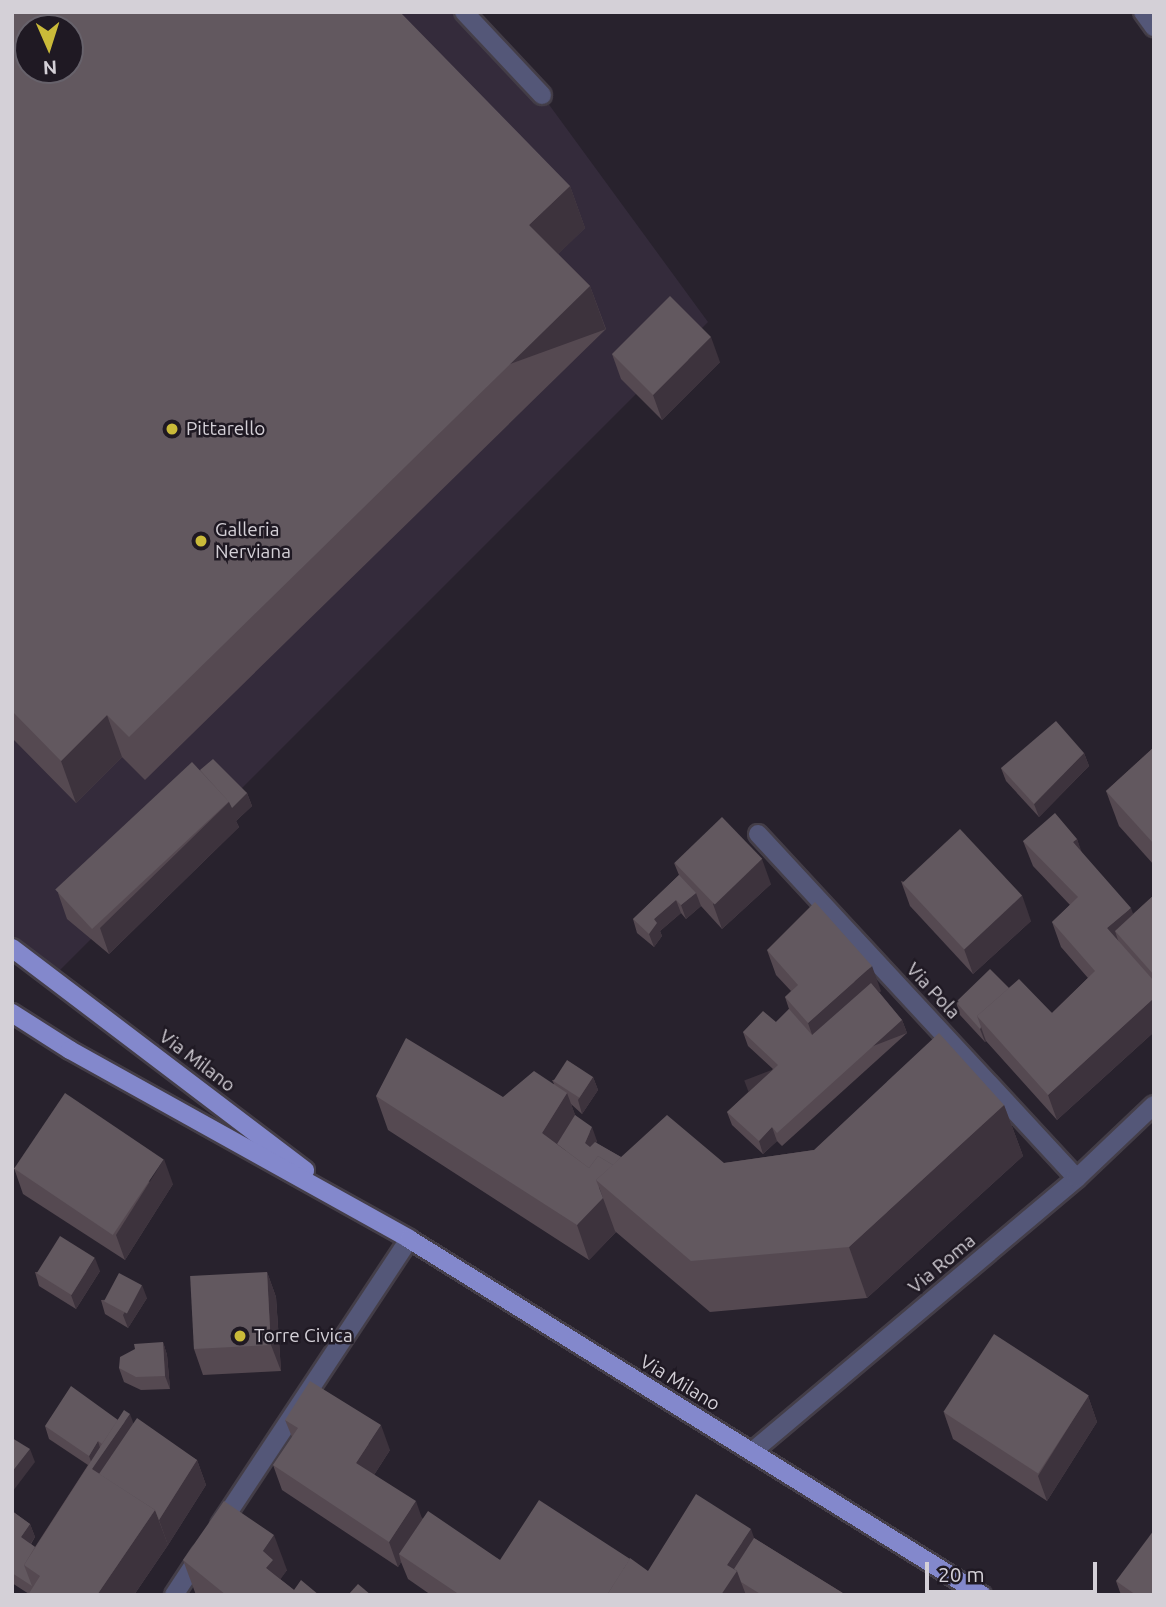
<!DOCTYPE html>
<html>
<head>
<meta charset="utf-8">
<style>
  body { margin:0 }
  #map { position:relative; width:1166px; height:1607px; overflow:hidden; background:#28222d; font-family:Ubuntu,sans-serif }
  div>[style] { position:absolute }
  .built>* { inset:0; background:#342b3b }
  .roads { filter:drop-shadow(2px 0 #443e48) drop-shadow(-2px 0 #443e48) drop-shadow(0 2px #443e48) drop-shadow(0 -2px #443e48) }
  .minor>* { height:18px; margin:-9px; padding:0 9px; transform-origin:9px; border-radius:9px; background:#545778 }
  .primary>* { height:18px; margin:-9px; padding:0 9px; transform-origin:9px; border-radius:9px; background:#8388cc }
  .wall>* { inset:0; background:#554951 }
  .shaded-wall>* { inset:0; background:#3d333d; transform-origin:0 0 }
  .building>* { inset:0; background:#62585f; transform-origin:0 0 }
  .dots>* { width:19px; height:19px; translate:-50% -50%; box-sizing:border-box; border:4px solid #1f1923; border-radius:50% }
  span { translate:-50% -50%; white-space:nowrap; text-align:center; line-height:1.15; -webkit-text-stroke:5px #1f1923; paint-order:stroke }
  .poi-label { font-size:19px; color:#d4d0d7 }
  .left { translate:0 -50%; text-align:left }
  .street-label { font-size:19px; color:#d4d0d7 }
  .frame { position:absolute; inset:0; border:14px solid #d4d0d7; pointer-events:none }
  .north { position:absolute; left:14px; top:14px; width:70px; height:70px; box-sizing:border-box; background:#1f1923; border:2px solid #67626b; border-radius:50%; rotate:177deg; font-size:19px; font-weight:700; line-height:28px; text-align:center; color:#d4d0d7 }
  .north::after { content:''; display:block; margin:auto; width:24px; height:32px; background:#caba39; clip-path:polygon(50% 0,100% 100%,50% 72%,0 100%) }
  .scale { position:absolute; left:925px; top:1562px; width:172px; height:32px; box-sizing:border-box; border:4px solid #d4d0d7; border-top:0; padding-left:9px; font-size:21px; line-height:24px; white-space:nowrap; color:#d4d0d7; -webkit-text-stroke:5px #1f1923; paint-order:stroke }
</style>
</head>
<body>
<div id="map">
  <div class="built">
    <i style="clip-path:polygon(evenodd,12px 12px,464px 12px,542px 95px,708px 322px,52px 978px,12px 948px,12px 12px,28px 28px,70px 28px,70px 70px,28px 70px,28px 28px)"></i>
  </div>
  <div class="roads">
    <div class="minor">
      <i style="left:464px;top:12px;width:114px;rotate:46.8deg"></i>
      <i style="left:1143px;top:12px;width:19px;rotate:54deg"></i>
      <i style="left:758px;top:834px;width:469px;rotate:47.2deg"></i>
      <i style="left:753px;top:1451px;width:424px;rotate:-40.1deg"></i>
      <i style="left:1077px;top:1178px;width:106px;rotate:-43.5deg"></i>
      <i style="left:220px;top:1525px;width:343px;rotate:-56.5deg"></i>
      <i style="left:174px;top:1595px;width:49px;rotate:-56.6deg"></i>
    </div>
    <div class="primary">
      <i style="left:12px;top:948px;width:368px;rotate:37.2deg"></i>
      <i style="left:12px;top:1013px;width:69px;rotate:32.5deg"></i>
      <i style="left:70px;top:1050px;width:388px;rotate:29.1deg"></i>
      <i style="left:409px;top:1239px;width:675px;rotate:31.85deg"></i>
    </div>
  </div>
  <div class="wall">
    <i style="clip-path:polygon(12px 12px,570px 186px,585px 228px,558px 254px,590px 286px,606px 329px,145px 780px,122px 757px,76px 803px,12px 738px)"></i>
    <i style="clip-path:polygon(612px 354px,720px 362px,662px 420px,621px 379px)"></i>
    <i style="clip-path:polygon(1153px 748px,1154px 865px,1119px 826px,1106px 791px)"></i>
    <i style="clip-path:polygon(1084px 753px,1089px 766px,1039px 817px,1006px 781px,1001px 768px)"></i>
    <i style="clip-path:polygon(200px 770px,247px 793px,252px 806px,236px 821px,239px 827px,109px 954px,67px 919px,58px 893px)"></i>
    <i style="clip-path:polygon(1077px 839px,1081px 852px,1133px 914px,1154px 895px,1154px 1032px,1057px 1120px,986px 1041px,985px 1042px,960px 1015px,956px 1002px,1009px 988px,1052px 1013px,1088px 978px,1061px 947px,1052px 922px,1070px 905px,1033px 866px,1023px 841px)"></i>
    <i style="clip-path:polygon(674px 863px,771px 884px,722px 929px,701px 906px,686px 919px,681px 913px,660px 931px,662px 936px,654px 947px,637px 933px,633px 919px,679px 875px)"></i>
    <i style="clip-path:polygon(901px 881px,1031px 921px,973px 974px,910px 906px)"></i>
    <i style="clip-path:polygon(767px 950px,881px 991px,879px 992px,902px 1020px,907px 1033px,782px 1146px,777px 1141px,763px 1154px,732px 1125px,727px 1112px,773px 1069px,748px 1046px,743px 1032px,776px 1022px,789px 1009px,785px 997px,791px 991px,776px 975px)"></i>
    <i style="clip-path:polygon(593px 1077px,598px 1090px,582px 1114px,571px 1104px,575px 1115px,597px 1141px,596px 1143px,621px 1157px,724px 1163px,814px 1150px,1004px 1105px,1023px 1156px,867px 1298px,710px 1312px,616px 1232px,589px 1260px,388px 1130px,376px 1096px,503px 1097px,554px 1084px,552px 1080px)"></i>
    <i style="clip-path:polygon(14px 1168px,173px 1184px,125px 1260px,23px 1194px)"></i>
    <i style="clip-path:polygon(100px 1271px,76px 1309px,39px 1286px,35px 1272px)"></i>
    <i style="clip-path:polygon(267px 1272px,276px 1297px,281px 1371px,203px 1375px,194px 1349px)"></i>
    <i style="clip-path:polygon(147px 1298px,128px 1328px,105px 1314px,101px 1300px)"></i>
    <i style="clip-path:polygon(163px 1342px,167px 1355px,170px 1389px,141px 1390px,124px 1382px,119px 1368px)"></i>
    <i style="clip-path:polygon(1088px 1396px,1097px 1422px,1047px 1501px,953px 1439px,944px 1413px)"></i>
    <i style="clip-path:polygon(118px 1420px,134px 1424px,197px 1460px,206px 1485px,168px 1545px,134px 1595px,29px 1594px,12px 1583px,12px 1511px,30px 1524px,35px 1537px,31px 1544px,35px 1547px,88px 1465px,49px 1439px,45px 1426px)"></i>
    <i style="clip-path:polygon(285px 1420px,390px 1450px,374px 1475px,423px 1519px,500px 1560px,648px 1571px,754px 1538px,846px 1595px,431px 1595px,408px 1579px,401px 1562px,398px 1567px,282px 1490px,273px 1465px,292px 1437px)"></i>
    <i style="clip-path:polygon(183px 1560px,287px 1570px,280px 1579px,294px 1590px,319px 1595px,196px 1595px)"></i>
    <i style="clip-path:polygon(1116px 1581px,1154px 1595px,1121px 1595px)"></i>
  </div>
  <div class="shaded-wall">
    <i style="clip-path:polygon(570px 186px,585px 228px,544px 268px,529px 225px)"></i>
    <i style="left:590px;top:286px;width:46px;height:645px;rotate:70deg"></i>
    <i style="clip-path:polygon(711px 337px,720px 362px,662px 420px,653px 395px)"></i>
    <i style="clip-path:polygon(107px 715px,122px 757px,76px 803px,61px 761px)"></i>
    <i style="clip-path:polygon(1084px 753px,1089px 766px,1039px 817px,1034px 804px)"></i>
    <i style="clip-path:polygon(247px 793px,252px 806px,236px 821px,239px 827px,109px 954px,100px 928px,229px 802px)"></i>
    <i style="clip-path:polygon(1077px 839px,1086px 864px,1073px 842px)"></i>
    <i style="clip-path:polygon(762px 859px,771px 884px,722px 929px,713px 904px)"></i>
    <i style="clip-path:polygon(696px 893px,701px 906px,686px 919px,681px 905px)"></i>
    <i style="clip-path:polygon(1022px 895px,1031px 921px,973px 974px,964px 949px)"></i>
    <i style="clip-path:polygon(676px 900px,681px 913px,660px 931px,662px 936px,654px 947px,649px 934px,654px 919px)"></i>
    <i style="clip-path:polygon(1131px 908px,1140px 933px,1115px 931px,1121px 949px,1107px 928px)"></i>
    <i style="clip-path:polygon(872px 966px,881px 991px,817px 1049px,808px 1023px)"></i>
    <i style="clip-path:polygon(1154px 998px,1154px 1032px,1057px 1120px,1048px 1095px)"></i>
    <i style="left:902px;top:1020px;width:14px;height:169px;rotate:69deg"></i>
    <i style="clip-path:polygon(981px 1027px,986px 1041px,985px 1042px,980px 1029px)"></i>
    <i style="clip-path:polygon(593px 1077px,598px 1090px,582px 1114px,578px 1100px)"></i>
    <i style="clip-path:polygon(567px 1093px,580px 1128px,559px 1161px,542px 1133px)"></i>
    <i style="clip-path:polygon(1004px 1105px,1023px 1156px,867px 1298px,849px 1247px)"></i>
    <i style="clip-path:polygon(592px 1127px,597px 1141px,590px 1156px,585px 1143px)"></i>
    <i style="clip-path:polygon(772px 1127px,777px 1141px,763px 1154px,759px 1141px)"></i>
    <i style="clip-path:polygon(164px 1159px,173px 1184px,125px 1260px,116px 1235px)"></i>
    <i style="clip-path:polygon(599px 1187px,615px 1231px,616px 1232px,589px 1260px,577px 1225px)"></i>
    <i style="clip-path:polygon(95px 1258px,100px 1271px,76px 1309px,71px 1295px)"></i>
    <i style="clip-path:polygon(267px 1272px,276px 1297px,281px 1371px,271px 1345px)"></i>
    <i style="clip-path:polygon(142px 1285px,147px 1298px,128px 1328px,123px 1315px)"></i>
    <i style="clip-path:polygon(163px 1342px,167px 1355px,170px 1389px,165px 1376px)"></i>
    <i style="clip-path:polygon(1088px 1396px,1097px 1422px,1047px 1501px,1038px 1476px)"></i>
    <i style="clip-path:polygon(130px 1414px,143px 1449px,95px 1479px,92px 1469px,93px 1467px,89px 1456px,98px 1441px,102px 1454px)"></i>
    <i style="clip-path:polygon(381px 1425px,390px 1450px,365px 1489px,356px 1463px)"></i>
    <i style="clip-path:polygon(30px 1449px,35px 1462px,13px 1491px,12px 1472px)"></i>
    <i style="clip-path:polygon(197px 1460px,206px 1485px,168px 1545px,159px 1520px)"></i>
    <i style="clip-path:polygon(416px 1501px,425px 1527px,399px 1554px,401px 1562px,398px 1567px,389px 1542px)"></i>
    <i style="clip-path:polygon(155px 1510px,168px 1545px,134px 1595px,97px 1595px)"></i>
    <i style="clip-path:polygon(30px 1524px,35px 1537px,26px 1550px,21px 1537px)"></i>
    <i style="clip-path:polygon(751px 1529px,763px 1563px,741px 1582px,746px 1595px,721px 1595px,727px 1565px)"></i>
    <i style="clip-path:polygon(274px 1535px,287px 1570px,280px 1580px,266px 1568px,263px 1551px)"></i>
  </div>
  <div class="building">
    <i style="clip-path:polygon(evenodd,12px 12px,400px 12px,570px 186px,529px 225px,590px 286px,129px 737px,107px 715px,61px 761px,12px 711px,12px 12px,28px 28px,70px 28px,70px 70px,28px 70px,28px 28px)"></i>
    <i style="left:670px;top:296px;width:58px;height:82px;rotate:45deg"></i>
    <i style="clip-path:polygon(1056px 721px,1084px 753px,1034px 804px,1001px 768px)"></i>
    <i style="clip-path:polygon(1153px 748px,1154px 748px,1154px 844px,1106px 791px)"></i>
    <i style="clip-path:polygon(213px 759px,247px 793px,232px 808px,229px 802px,200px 770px)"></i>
    <i style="left:192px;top:762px;width:54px;height:187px;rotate:47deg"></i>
    <i style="clip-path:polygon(1055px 813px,1077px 839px,1073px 842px,1131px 908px,1107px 928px,1154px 981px,1154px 998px,1048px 1095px,977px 1016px,1019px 979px,1052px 1013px,1095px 971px,1052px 922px,1078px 897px,1023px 841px)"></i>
    <i style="left:722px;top:817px;width:58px;height:66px;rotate:46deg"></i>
    <i style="left:960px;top:829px;width:91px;height:79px;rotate:47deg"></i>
    <i style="clip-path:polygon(679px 875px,696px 893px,681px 905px,676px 900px,654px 919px,657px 923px,649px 934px,633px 919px)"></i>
    <i style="clip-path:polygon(1154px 895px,1154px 975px,1115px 931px)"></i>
    <i style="clip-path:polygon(815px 902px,872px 966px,808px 1023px,785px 997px,798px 985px,767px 950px)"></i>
    <i style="clip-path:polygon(990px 969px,1009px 988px,977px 1016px,981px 1027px,980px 1029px,956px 1002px)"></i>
    <i style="clip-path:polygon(871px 983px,902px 1020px,777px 1133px,772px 1127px,759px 1141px,727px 1112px,778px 1065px,743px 1032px,763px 1011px,776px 1022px,789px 1009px,812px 1035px)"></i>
    <i style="clip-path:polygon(939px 1033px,1004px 1105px,849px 1247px,691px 1261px,596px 1180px,667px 1115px,724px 1163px,814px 1150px)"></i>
    <i style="clip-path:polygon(406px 1038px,503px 1097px,534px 1071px,567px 1093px,542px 1133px,589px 1168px,598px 1156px,613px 1165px,596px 1180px,603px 1198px,577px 1225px,376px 1096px)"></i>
    <i style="left:567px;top:1060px;width:31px;height:25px;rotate:33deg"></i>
    <i style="left:65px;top:1093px;width:119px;height:91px;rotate:34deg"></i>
    <i style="clip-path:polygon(575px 1115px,592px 1127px,585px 1143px,590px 1147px,595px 1142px,621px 1157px,613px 1165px,598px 1156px,589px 1168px,557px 1144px)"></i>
    <i style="left:60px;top:1236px;width:41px;height:44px;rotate:32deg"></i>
    <i style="left:267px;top:1272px;width:73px;height:77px;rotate:87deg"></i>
    <i style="left:119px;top:1273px;width:26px;height:32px;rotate:28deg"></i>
    <i style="left:994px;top:1334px;width:113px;height:93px;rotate:33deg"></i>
    <i style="clip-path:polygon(163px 1342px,165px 1376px,136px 1377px,119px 1368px,120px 1357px,135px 1349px,134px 1344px)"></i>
    <i style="clip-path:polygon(310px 1381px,381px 1425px,356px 1463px,416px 1501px,389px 1542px,273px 1465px,298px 1428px,285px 1420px)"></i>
    <i style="clip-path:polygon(71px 1386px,118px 1420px,102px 1444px,98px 1441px,89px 1456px,45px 1426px)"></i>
    <i style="clip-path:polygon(124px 1410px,130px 1414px,92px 1469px,155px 1510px,97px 1595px,28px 1595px,40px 1576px,24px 1565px)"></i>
    <i style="clip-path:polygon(137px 1418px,197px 1460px,159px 1520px,155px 1510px,99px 1474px)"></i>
    <i style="clip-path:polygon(12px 1438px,30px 1449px,12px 1472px)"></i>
    <i style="clip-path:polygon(696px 1494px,751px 1529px,727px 1565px,737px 1571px,721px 1595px,607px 1595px,630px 1558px,648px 1571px)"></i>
    <i style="clip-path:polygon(539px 1500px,630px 1559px,607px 1595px,460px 1595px,399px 1554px,428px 1511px,500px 1560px)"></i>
    <i style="clip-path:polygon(224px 1501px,274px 1535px,263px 1551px,273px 1560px,266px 1568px,294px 1590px,301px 1580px,319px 1595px,226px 1595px,183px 1560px)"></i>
    <i style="clip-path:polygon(12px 1511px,30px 1524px,21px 1537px,35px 1547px,24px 1565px,32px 1586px,12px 1573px)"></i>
    <i style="clip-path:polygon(1154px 1530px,1154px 1595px,1136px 1595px,1116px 1581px)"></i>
    <i style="clip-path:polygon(754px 1538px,846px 1595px,762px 1595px,741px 1582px,737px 1571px,734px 1569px)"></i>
    <i style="clip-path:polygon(358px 1584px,371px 1595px,348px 1595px)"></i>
  </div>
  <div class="dots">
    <i style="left:172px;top:429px;background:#caba39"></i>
    <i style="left:201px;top:541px;background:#caba39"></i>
    <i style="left:240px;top:1336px;background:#caba39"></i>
  </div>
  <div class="poi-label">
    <span class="left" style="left:186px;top:429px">Pittarello</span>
    <span class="left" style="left:215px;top:541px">Galleria<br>Nerviana</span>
    <span class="left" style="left:254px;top:1336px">Torre Civica</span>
  </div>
  <div class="street-label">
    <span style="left:933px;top:991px;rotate:47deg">Via Pola</span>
    <span style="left:197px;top:1061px;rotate:37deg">Via Milano</span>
    <span style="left:942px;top:1264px;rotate:-40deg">Via Roma</span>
    <span style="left:680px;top:1383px;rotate:31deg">Via Milano</span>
  </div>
  <div class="frame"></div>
  <div class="north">N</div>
  <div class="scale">20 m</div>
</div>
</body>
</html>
